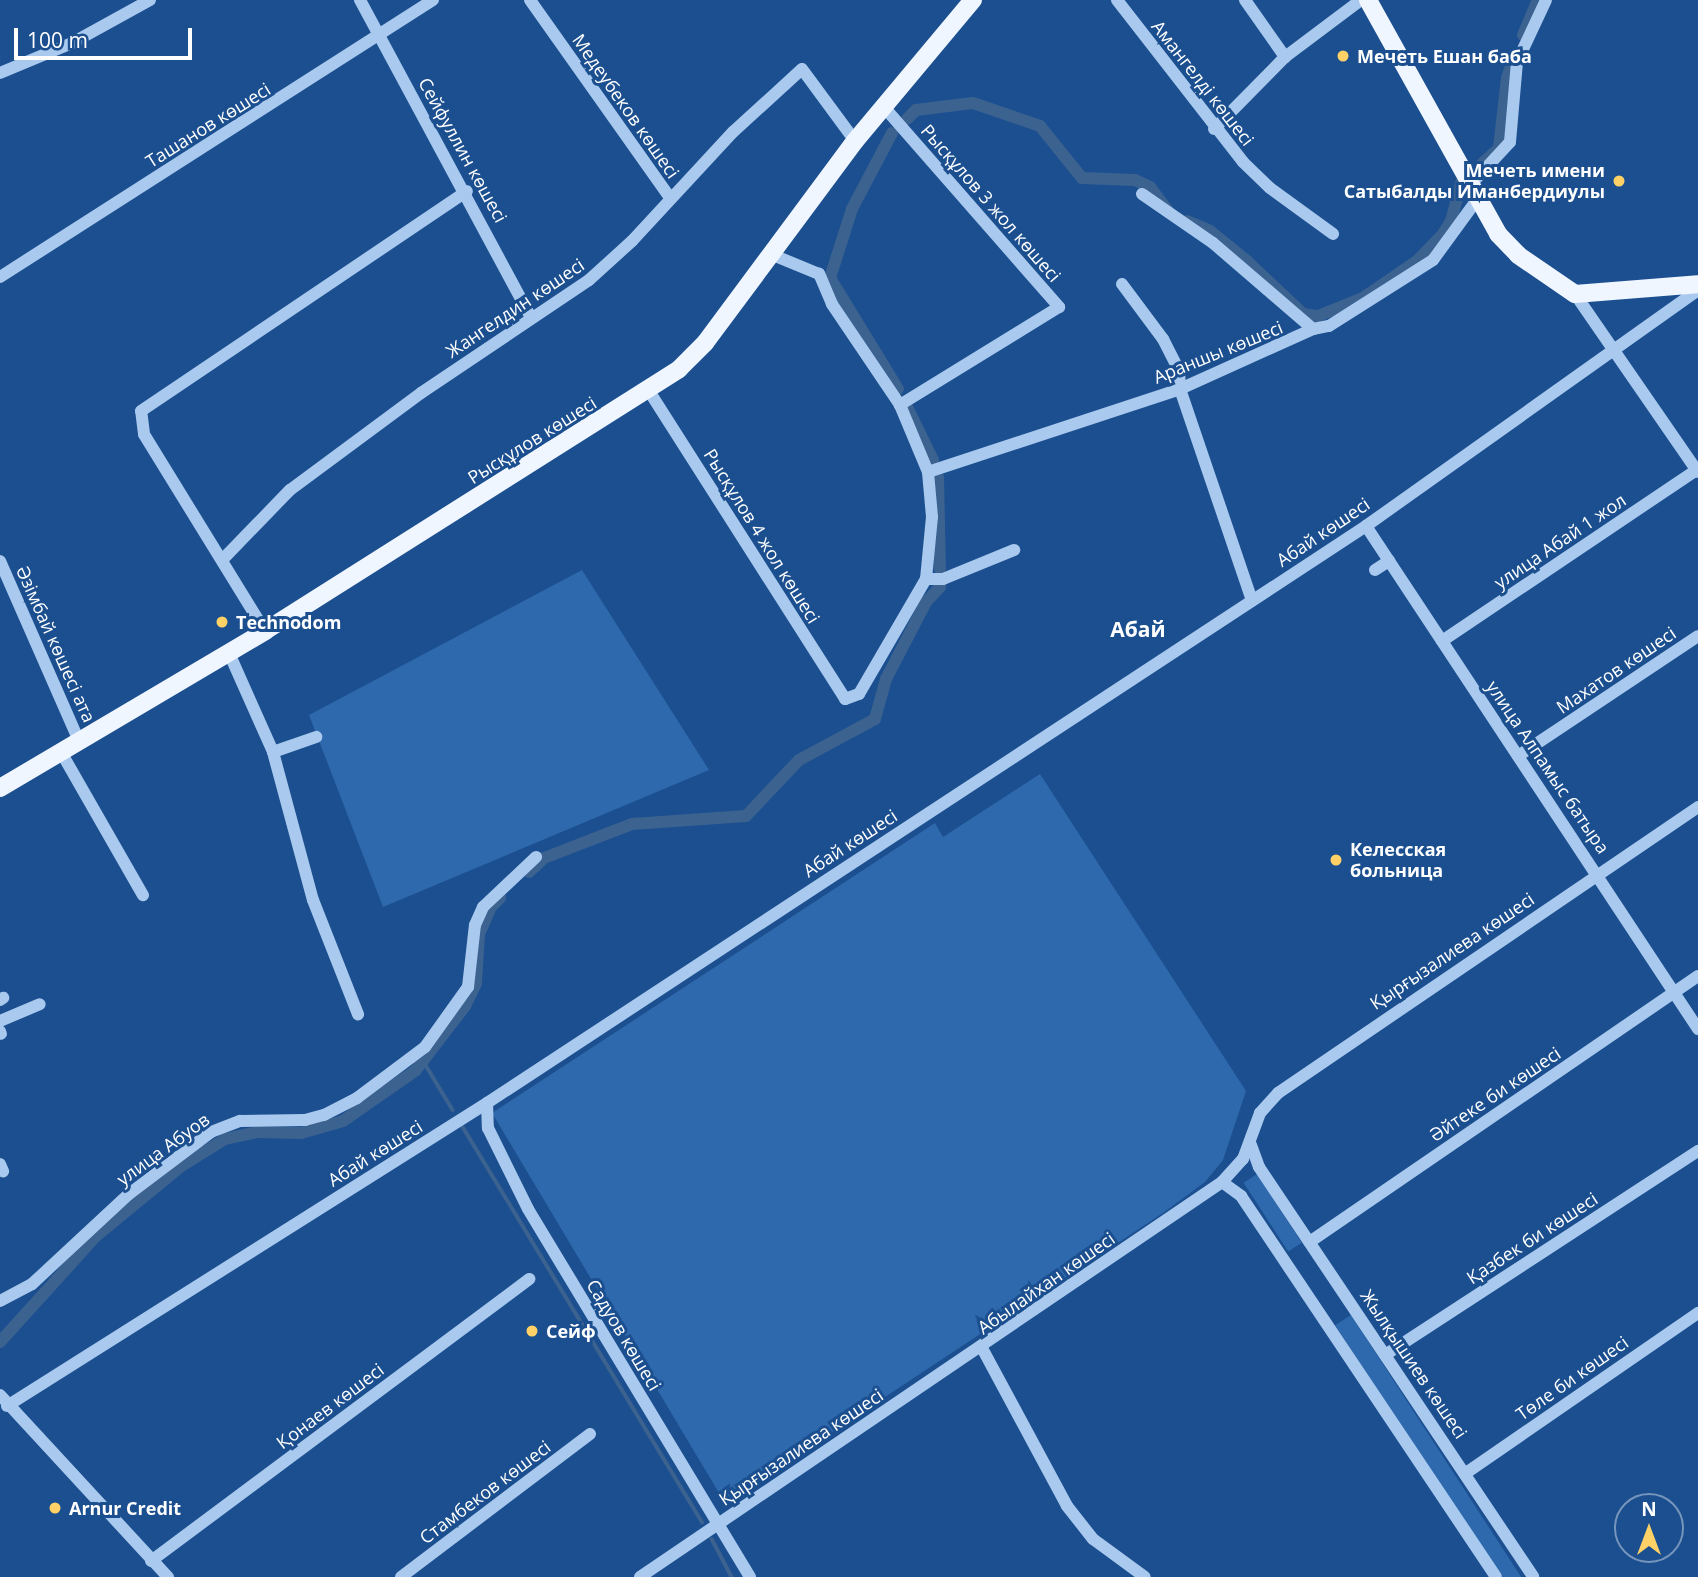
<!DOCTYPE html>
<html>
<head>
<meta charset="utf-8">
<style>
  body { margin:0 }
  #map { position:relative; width:1698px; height:1577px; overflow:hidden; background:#1b4f8f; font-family:"Open Sans",sans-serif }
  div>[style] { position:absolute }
  .green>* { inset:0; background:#2e69ad; transform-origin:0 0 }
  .stream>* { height:3.5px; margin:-1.75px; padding:0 1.75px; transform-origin:1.75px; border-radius:1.75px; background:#3c6290 }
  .canal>* { height:12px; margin:-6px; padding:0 6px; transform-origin:6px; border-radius:6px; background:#3c6290 }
  .minor>* { height:12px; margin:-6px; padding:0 6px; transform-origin:6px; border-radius:6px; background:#a9c9ee }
  .major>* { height:18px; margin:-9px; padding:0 9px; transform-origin:9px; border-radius:9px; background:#f0f6ff }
  .dots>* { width:19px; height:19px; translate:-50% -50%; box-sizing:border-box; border:4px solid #1b4f8f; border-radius:50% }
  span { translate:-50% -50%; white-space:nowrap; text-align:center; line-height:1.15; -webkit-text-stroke:6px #1b4f8f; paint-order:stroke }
  .poi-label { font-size:18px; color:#fff; font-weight:700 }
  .left { translate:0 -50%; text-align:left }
  .right { translate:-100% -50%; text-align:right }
  .street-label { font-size:18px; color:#fff }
  .quarter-label { font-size:21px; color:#fff; font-weight:700 }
  .north { position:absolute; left:1614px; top:1493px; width:70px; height:70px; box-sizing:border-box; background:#1b4f8f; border:2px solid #7695bc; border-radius:50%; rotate:0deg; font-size:19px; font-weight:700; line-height:28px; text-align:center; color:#fff }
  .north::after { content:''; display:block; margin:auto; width:24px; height:32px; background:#ffd166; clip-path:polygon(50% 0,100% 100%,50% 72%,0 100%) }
  .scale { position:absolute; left:14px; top:28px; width:178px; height:32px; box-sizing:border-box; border:4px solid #fff; border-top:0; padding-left:9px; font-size:21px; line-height:24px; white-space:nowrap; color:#fff; -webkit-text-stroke:5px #1b4f8f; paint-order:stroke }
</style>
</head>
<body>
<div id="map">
  <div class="green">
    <i style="clip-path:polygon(582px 570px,709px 770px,383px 907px,309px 715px)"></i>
    <i style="clip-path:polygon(1040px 774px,1246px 1091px,1223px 1160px,1205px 1182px,1163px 1213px,725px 1503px,492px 1113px,935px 823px,943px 837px)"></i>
    <i style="left:1257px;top:1174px;width:82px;height:16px;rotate:57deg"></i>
    <i style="left:1351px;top:1315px;width:314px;height:19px;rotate:57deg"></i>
  </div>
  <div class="stream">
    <i style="left:424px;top:1062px;width:56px;rotate:58.9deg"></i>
    <i style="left:463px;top:1127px;width:462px;rotate:58.8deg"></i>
    <i style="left:712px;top:1539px;width:43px;rotate:62.2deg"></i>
  </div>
  <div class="canal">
    <i style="left:1523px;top:35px;width:38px;rotate:-67deg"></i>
    <i style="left:907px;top:119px;width:13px;rotate:-45deg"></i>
    <i style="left:916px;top:110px;width:57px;rotate:-7deg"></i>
    <i style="left:973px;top:103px;width:71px;rotate:18.9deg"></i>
    <i style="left:1040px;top:126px;width:67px;rotate:51.1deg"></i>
    <i style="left:1082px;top:178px;width:53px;rotate:2.2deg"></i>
    <i style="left:1135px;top:180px;width:17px;rotate:25deg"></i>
    <i style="left:1150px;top:187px;width:30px;rotate:53deg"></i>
    <i style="left:892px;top:133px;width:86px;rotate:117.8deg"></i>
    <i style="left:852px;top:209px;width:72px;rotate:107.7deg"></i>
    <i style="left:830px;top:278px;width:130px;rotate:58.5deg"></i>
    <i style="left:1187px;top:221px;width:25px;rotate:23deg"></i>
    <i style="left:1210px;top:231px;width:48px;rotate:39deg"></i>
    <i style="left:1247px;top:261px;width:77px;rotate:43.4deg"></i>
    <i style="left:1303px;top:314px;width:15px;rotate:8deg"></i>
    <i style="left:1318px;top:316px;width:48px;rotate:-21.8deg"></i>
    <i style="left:1363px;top:298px;width:65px;rotate:-34.4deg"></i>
    <i style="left:1417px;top:261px;width:37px;rotate:-46deg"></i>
    <i style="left:1443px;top:234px;width:15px;rotate:-58deg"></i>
    <i style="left:1451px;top:221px;width:39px;rotate:-75deg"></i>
    <i style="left:1461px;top:183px;width:52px;rotate:-42.6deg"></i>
    <i style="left:1499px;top:148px;width:70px;rotate:-83.5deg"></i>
    <i style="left:1507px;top:78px;width:24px;rotate:-71deg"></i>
    <i style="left:907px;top:407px;width:59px;rotate:63.9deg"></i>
    <i style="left:938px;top:477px;width:92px;rotate:88.8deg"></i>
    <i style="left:529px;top:872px;width:21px;rotate:-43deg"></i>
    <i style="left:544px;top:858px;width:94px;rotate:-21.1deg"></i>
    <i style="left:632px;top:824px;width:114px;rotate:-4deg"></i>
    <i style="left:746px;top:816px;width:77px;rotate:-46.6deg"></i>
    <i style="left:799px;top:760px;width:86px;rotate:-28.3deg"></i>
    <i style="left:875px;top:719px;width:41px;rotate:-74.6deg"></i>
    <i style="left:886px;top:679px;width:87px;rotate:-62.5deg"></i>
    <i style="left:926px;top:602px;width:21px;rotate:-47deg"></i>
    <i style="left:0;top:1342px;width:143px;rotate:-47.8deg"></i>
    <i style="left:96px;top:1236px;width:109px;rotate:-39.4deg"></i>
    <i style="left:180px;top:1167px;width:53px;rotate:-31.9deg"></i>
    <i style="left:225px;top:1139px;width:34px;rotate:-12deg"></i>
    <i style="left:258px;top:1132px;width:43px;rotate:1.3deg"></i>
    <i style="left:301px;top:1133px;width:44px;rotate:-15.9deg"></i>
    <i style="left:343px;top:1121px;width:88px;rotate:-34.8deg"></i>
    <i style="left:415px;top:1071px;width:82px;rotate:-52.4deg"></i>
    <i style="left:465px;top:1006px;width:25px;rotate:-64deg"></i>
    <i style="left:476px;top:983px;width:49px;rotate:-86.5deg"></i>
    <i style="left:479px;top:934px;width:30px;rotate:-66deg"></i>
    <i style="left:491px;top:907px;width:13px;rotate:-45deg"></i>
  </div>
  <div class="minor">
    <i style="left:360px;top:0;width:361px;rotate:61.7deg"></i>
    <i style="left:530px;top:0;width:242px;rotate:54.7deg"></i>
    <i style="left:1117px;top:0;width:205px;rotate:52.1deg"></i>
    <i style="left:1243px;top:162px;width:37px;rotate:44deg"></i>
    <i style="left:1270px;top:188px;width:78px;rotate:36.1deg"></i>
    <i style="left:1245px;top:0;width:70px;rotate:54.9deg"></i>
    <i style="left:0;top:73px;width:78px;rotate:-22.6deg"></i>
    <i style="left:72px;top:43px;width:89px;rotate:-28.9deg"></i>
    <i style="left:884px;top:107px;width:266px;rotate:48.8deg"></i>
    <i style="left:1059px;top:307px;width:187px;rotate:148.4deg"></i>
    <i style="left:1214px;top:129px;width:101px;rotate:-45.4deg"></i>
    <i style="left:1285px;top:57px;width:95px;rotate:-36.9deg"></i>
    <i style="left:1473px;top:182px;width:54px;rotate:-47.2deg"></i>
    <i style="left:1510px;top:142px;width:80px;rotate:-85deg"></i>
    <i style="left:1517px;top:62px;width:68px;rotate:-64.9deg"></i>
    <i style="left:1142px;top:194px;width:86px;rotate:34.6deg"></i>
    <i style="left:1213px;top:243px;width:132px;rotate:40.7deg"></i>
    <i style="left:0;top:277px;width:514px;rotate:-32.61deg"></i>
    <i style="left:1122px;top:284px;width:69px;rotate:53.3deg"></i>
    <i style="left:1163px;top:339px;width:35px;rotate:63deg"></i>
    <i style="left:1179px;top:370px;width:19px;rotate:87deg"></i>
    <i style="left:1180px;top:389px;width:223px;rotate:71.2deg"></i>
    <i style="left:1575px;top:294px;width:216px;rotate:55.4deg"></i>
    <i style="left:649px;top:391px;width:365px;rotate:57.5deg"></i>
    <i style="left:845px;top:699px;width:15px;rotate:-20deg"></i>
    <i style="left:859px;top:694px;width:133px;rotate:-59.8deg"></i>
    <i style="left:926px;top:579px;width:62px;rotate:-84.5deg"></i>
    <i style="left:932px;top:517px;width:45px;rotate:-95.1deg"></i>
    <i style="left:928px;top:472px;width:73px;rotate:-112.7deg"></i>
    <i style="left:900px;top:405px;width:122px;rotate:-124deg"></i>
    <i style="left:832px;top:304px;width:33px;rotate:-113deg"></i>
    <i style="left:819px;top:274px;width:50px;rotate:-157.6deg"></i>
    <i style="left:928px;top:472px;width:265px;rotate:-18.2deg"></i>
    <i style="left:1180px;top:389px;width:146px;rotate:-24.3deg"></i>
    <i style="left:1313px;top:329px;width:16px;rotate:-11deg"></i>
    <i style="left:1329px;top:326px;width:123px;rotate:-32.4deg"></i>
    <i style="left:1433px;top:260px;width:78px;rotate:-53.9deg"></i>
    <i style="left:1366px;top:526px;width:603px;rotate:56.57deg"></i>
    <i style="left:224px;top:558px;width:95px;rotate:-45.9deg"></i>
    <i style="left:290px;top:490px;width:163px;rotate:-36.5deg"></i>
    <i style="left:421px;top:393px;width:202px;rotate:-33.9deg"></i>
    <i style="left:589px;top:280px;width:58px;rotate:-42.2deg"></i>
    <i style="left:632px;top:241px;width:149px;rotate:-47.2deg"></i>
    <i style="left:733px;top:132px;width:93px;rotate:-42.4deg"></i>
    <i style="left:802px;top:69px;width:89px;rotate:53.6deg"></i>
    <i style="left:0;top:561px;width:197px;rotate:66.3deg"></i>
    <i style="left:1375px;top:570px;width:17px;rotate:-33deg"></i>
    <i style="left:926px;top:579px;width:17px"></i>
    <i style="left:943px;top:579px;width:77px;rotate:-22.2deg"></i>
    <i style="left:265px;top:631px;width:231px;rotate:-121.6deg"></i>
    <i style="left:144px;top:434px;width:23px;rotate:-97deg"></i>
    <i style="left:141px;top:411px;width:393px;rotate:-34deg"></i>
    <i style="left:1442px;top:641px;width:308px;rotate:-33.9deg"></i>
    <i style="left:229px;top:653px;width:108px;rotate:66deg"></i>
    <i style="left:273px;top:752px;width:153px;rotate:74.9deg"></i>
    <i style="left:313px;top:900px;width:123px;rotate:68.5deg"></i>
    <i style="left:61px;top:752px;width:165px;rotate:60.2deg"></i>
    <i style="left:273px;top:752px;width:46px;rotate:-19.2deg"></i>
    <i style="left:1518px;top:756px;width:216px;rotate:-33.7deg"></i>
    <i style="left:0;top:1000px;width:4px;rotate:-34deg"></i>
    <i style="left:0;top:1021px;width:43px;rotate:-23deg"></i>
    <i style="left:0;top:1031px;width:3px;rotate:72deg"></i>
    <i style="left:487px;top:1103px;width:25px;rotate:88deg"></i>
    <i style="left:488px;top:1128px;width:90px;rotate:63.7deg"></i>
    <i style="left:528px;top:1209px;width:430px;rotate:58.9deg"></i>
    <i style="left:1251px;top:1145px;width:23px;rotate:70deg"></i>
    <i style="left:1259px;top:1167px;width:493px;rotate:56.2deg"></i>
    <i style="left:0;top:1164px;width:8px;rotate:67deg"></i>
    <i style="left:1222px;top:1182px;width:24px;rotate:36deg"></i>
    <i style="left:1241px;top:1196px;width:458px;rotate:56.2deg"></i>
    <i style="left:1311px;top:1241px;width:469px;rotate:-34.4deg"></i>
    <i style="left:0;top:1301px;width:36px;rotate:-28deg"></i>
    <i style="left:32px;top:1284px;width:132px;rotate:-42.9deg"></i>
    <i style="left:129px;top:1194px;width:103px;rotate:-37.1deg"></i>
    <i style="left:211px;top:1132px;width:31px;rotate:-21deg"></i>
    <i style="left:240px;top:1121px;width:65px;rotate:-0.9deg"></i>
    <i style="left:305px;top:1120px;width:20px;rotate:-15deg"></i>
    <i style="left:324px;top:1115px;width:37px;rotate:-27deg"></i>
    <i style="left:357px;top:1098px;width:85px;rotate:-36.9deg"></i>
    <i style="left:425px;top:1047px;width:74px;rotate:-54.4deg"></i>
    <i style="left:468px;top:987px;width:62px;rotate:-83.6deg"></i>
    <i style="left:475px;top:925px;width:20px;rotate:-66deg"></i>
    <i style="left:483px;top:907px;width:73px;rotate:-43.3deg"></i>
    <i style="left:982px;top:1348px;width:179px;rotate:61.7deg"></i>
    <i style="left:1067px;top:1506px;width:42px;rotate:51.8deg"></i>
    <i style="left:1093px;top:1539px;width:64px;rotate:36.2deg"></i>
    <i style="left:1385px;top:1355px;width:374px;rotate:-33.1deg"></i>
    <i style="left:0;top:1395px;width:248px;rotate:47.3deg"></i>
    <i style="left:7px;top:1406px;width:568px;rotate:-32.26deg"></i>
    <i style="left:487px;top:1103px;width:1051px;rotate:-33.28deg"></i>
    <i style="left:1366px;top:526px;width:407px;rotate:-35.4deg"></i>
    <i style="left:1466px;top:1473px;width:282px;rotate:-34.6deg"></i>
    <i style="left:151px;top:1561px;width:472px;rotate:-36.7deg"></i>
    <i style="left:401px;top:1577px;width:237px;rotate:-37.1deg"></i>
    <i style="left:640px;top:1577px;width:703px;rotate:-34.16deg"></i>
    <i style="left:1222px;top:1182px;width:31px;rotate:-48deg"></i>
    <i style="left:1243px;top:1159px;width:49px;rotate:-69.7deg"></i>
    <i style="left:1260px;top:1113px;width:27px;rotate:-48deg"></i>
    <i style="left:1278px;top:1093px;width:508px;rotate:-34.25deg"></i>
  </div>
  <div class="major">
    <i style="left:1368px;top:0;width:268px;rotate:60.9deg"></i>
    <i style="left:1498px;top:234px;width:29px;rotate:46deg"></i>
    <i style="left:1518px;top:255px;width:69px;rotate:34.4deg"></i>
    <i style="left:1575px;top:294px;width:123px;rotate:-4.6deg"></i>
    <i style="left:0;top:788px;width:308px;rotate:-30.6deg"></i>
    <i style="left:265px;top:631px;width:490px;rotate:-32.3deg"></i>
    <i style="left:679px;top:369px;width:37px;rotate:-45deg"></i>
    <i style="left:705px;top:343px;width:252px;rotate:-53.4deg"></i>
    <i style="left:855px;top:141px;width:184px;rotate:-50.1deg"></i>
  </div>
  <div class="dots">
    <i style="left:1343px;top:56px;background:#ffd166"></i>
    <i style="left:1619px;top:181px;background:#ffd166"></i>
    <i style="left:222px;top:622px;background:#ffd166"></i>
    <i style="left:1336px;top:860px;background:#ffd166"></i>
    <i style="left:532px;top:1331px;background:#ffd166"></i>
    <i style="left:55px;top:1508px;background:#ffd166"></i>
  </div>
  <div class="poi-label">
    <span class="left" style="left:1357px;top:56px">Мечеть Ешан баба</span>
    <span class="right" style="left:1605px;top:181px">Мечеть имени<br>Сатыбалды Иманбердиулы</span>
    <span class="left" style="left:236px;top:622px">Technodom</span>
    <span class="left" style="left:1350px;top:860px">Келесская<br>больница</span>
    <span class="left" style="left:546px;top:1331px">Сейф</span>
    <span class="left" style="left:69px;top:1508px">Arnur Credit</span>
  </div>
  <div class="street-label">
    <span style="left:1203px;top:83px;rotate:52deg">Амангелді көшесі</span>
    <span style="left:626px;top:106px;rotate:55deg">Медеубеков көшесі</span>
    <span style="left:208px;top:125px;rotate:-32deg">Ташанов көшесі</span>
    <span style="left:463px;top:150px;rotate:61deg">Сейфуллин көшесі</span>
    <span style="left:991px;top:203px;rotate:49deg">Рысқұлов 3 жол көшесі</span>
    <span style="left:515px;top:308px;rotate:-34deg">Жангелдин көшесі</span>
    <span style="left:1218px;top:352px;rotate:-22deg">Араншы көшесі</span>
    <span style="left:532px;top:440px;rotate:-32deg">Рысқұлов көшесі</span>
    <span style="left:1323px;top:532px;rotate:-34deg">Абай көшесі</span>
    <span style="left:762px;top:536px;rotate:58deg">Рысқұлов 4 жол көшесі</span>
    <span style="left:1560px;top:541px;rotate:-34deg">улица Абай 1 жол</span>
    <span style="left:56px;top:644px;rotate:66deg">Әзімбай көшесі ата</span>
    <span style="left:1616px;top:670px;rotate:-34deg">Махатов көшесі</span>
    <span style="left:1548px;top:767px;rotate:56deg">улица Алпамыс батыра</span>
    <span style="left:850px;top:843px;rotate:-33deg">Абай көшесі</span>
    <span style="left:1452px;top:951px;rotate:-34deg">Қырғызалиева көшесі</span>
    <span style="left:1495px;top:1094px;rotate:-34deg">Әйтеке би көшесі</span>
    <span style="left:163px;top:1149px;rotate:-36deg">улица Абуов</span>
    <span style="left:375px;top:1153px;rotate:-32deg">Абай көшесі</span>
    <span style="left:1532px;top:1238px;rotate:-33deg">Қазбек би көшесі</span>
    <span style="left:1046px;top:1283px;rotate:-35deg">Абылайхан көшесі</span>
    <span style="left:624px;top:1335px;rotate:59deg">Садуов көшесі</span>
    <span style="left:1414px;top:1364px;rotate:56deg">Жылқышиев көшесі</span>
    <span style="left:1572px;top:1378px;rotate:-35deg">Төле би көшесі</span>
    <span style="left:330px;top:1406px;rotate:-37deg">Қонаев көшесі</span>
    <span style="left:801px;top:1447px;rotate:-34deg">Қырғызалиева көшесі</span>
    <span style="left:485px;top:1492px;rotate:-37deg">Стамбеков көшесі</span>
  </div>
  <div class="quarter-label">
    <span style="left:1138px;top:629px">Абай</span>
  </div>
  <div class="north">N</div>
  <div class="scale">100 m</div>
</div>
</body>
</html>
